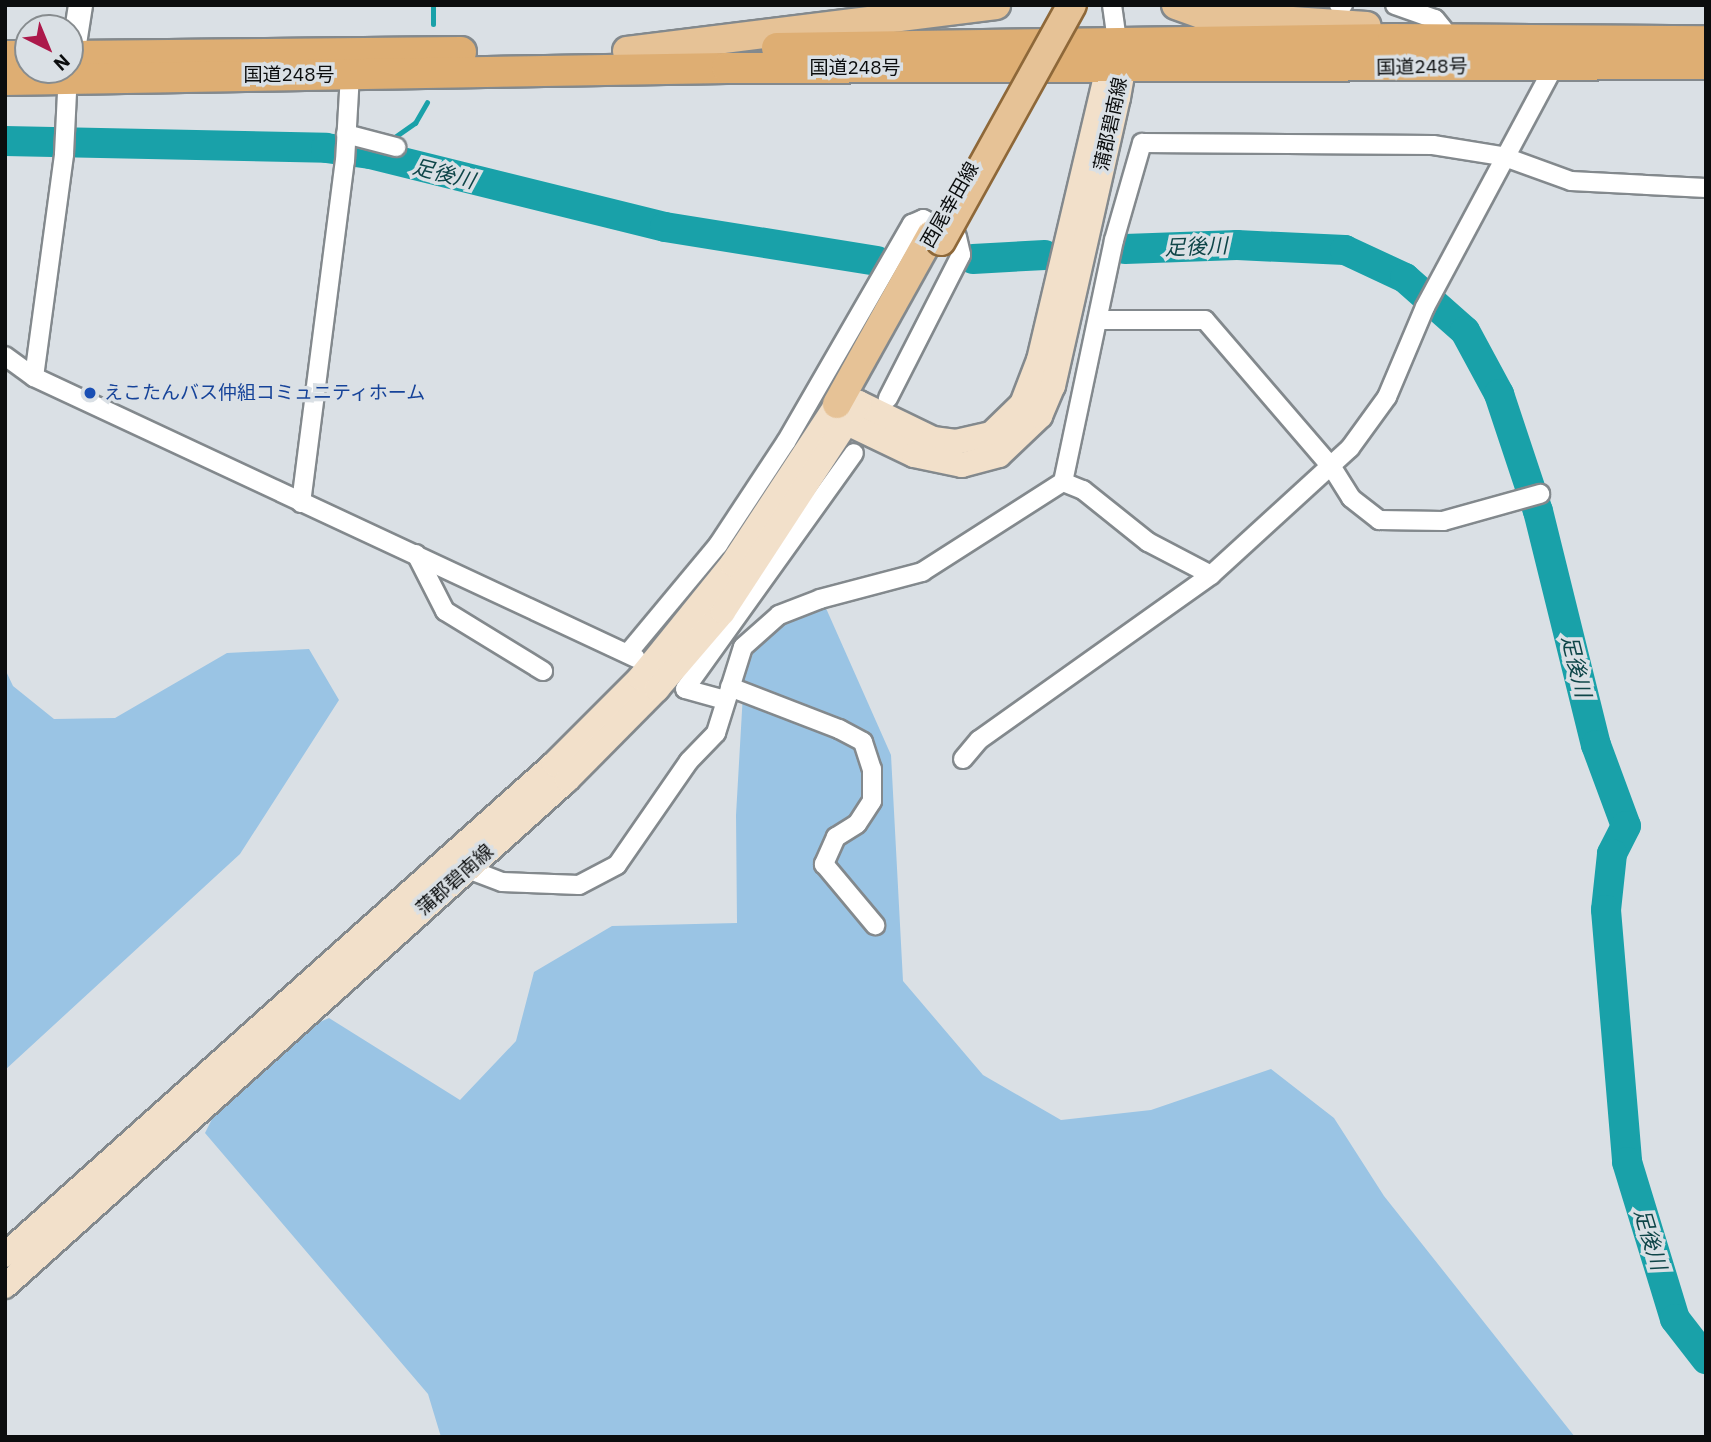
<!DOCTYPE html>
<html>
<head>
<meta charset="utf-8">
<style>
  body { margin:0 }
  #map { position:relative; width:1711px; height:1442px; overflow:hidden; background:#dae0e5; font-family:"IBM Plex Sans","Noto Sans JP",sans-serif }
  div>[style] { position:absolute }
  .green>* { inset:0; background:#9ac4e4 }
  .stream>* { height:5px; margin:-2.5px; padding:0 2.5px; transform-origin:2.5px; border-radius:2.5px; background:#19a1a9 }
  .river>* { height:30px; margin:-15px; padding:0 15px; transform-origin:15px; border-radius:15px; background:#19a1a9 }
  .roads { filter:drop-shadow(2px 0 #83898d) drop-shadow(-2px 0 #83898d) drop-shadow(0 2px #83898d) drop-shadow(0 -2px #83898d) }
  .minor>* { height:18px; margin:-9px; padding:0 9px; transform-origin:9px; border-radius:9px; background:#fff }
  .tertiary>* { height:23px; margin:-11.5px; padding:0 11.5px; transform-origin:11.5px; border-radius:11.5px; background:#fff }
  .secondary>* { height:24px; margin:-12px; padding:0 12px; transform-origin:12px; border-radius:12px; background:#f2e0ca }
  .primary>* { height:28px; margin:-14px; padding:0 14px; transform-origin:14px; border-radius:14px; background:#e6c296 }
  .trunk>* { height:30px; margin:-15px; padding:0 15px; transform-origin:15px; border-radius:15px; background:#deae73 }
  .bridges { filter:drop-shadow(2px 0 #8e6839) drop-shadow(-2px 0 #8e6839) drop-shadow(0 2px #8e6839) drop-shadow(0 -2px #8e6839) }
  .primary-bridge>* { height:28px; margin:-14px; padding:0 14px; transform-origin:14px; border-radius:14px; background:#e6c296 }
  .dots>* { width:19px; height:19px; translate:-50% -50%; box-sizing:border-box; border:4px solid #dae0e5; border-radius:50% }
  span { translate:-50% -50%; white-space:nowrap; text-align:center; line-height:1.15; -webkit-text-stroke:7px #dae0e5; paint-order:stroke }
  .street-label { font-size:19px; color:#0b0d0e }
  .transit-label { font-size:19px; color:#164399 }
  .left { translate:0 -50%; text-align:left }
  .water-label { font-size:21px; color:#0e4548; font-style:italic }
  .frame { position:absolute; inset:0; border:7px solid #0b0d0e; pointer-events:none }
  .north { position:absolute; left:14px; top:14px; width:70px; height:70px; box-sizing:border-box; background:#dae0e5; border:2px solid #878c8f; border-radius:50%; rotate:137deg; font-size:19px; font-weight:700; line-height:28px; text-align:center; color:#0b0d0e }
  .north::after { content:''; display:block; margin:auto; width:24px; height:32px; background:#ac194b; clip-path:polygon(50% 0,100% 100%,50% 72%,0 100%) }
</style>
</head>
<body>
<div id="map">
  <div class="green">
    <i style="clip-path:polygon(825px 606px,891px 755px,903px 981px,983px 1075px,1061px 1120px,1151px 1110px,1271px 1069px,1334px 1118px,1384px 1196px,1575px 1437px,441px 1437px,428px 1394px,205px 1133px,244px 1055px,329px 1018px,460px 1100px,516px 1041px,534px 972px,612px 926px,737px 923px,736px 815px,744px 676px,765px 624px)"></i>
    <i style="clip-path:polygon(309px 649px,339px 700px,240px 854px,5px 1070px,5px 669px,13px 686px,54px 719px,115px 718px,227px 653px)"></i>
  </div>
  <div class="stream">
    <i style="left:433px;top:5px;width:19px;rotate:90deg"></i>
    <i style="left:389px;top:141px;width:32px;rotate:-35deg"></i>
    <i style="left:415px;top:123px;width:24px;rotate:-60deg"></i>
    <i style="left:370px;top:154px;width:13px;rotate:-32deg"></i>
  </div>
  <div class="river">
    <i style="left:5px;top:141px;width:321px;rotate:1.2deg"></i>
    <i style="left:326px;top:148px;width:44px;rotate:7.8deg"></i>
    <i style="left:370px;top:154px;width:304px;rotate:13.9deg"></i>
    <i style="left:665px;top:227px;width:215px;rotate:9.1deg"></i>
    <i style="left:1125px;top:249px;width:112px;rotate:-2deg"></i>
    <i style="left:1237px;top:245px;width:108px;rotate:2.7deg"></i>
    <i style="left:1345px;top:250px;width:66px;rotate:25deg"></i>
    <i style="left:1405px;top:278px;width:80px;rotate:41.5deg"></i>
    <i style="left:1465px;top:331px;width:72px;rotate:61.6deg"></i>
    <i style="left:1499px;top:394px;width:123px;rotate:71.6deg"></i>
    <i style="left:1538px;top:511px;width:241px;rotate:76.1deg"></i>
    <i style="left:1596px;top:745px;width:86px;rotate:69.7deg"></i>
    <i style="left:1626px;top:826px;width:31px;rotate:117deg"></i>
    <i style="left:1612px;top:854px;width:56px;rotate:96.1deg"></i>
    <i style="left:1606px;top:910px;width:253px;rotate:85.2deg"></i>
    <i style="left:1627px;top:1162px;width:164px;rotate:73deg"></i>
    <i style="left:1675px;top:1319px;width:51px;rotate:52.2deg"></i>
    <i style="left:973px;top:259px;width:72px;rotate:-3.2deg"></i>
  </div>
  <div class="roads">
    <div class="minor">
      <i style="left:1112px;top:5px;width:37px;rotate:82deg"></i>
      <i style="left:1339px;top:5px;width:4px"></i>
      <i style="left:1395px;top:5px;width:42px;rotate:19.3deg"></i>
      <i style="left:1435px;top:19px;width:28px;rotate:51deg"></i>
      <i style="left:346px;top:134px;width:52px;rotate:14.6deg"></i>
      <i style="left:1100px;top:320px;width:105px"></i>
      <i style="left:1205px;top:320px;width:196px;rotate:49.3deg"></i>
      <i style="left:1333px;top:469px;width:34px;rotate:58deg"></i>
      <i style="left:1351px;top:498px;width:36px;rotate:38deg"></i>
      <i style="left:1379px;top:520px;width:64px;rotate:0.9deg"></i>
      <i style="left:1443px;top:521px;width:101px;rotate:-15.6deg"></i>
      <i style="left:5px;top:356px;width:36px;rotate:36deg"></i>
      <i style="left:34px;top:377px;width:664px;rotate:25.02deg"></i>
      <i style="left:34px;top:377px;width:225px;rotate:-82.3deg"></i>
      <i style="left:64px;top:154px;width:82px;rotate:-87.2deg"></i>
      <i style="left:1063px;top:482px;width:247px;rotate:-78.1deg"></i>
      <i style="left:1114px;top:240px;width:101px;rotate:-73.9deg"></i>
      <i style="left:1142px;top:143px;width:291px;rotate:0.4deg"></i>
      <i style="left:1433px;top:145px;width:70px;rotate:9.1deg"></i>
      <i style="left:1502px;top:156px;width:73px;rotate:19.9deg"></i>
      <i style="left:1571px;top:181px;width:135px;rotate:3deg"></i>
      <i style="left:301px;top:503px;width:345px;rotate:-82.7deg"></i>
      <i style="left:345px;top:161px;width:87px;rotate:-86.7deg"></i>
      <i style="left:416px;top:554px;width:64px;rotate:63deg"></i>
      <i style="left:445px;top:611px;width:115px;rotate:31.5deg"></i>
      <i style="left:628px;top:653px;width:141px;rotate:-50.2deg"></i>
      <i style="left:718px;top:545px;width:123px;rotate:-56.6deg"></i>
      <i style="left:786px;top:442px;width:252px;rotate:-60deg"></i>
      <i style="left:912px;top:224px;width:12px;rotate:-24deg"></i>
      <i style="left:923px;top:219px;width:38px;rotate:28deg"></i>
      <i style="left:957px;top:237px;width:18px;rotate:77deg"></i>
      <i style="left:961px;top:255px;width:161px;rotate:117deg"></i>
      <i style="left:730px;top:687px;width:117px;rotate:21.1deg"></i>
      <i style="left:839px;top:729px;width:27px;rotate:28deg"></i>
      <i style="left:863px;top:742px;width:28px;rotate:72deg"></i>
      <i style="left:872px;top:769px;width:32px;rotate:90deg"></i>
      <i style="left:872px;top:801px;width:27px;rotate:123deg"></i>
      <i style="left:857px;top:824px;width:25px;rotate:148deg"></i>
      <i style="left:836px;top:837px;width:30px;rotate:114deg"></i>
      <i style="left:824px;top:864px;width:80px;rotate:50.1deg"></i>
      <i style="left:725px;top:700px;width:41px;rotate:-164.6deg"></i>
      <i style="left:685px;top:689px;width:290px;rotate:-54.4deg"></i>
      <i style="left:963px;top:759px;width:25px;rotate:-50deg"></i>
      <i style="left:979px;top:740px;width:285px;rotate:-35.4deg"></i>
      <i style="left:1211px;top:575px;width:188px;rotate:-42.4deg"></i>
      <i style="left:1350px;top:448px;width:63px;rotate:-54deg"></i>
      <i style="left:1387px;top:397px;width:98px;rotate:-67.1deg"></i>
      <i style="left:1425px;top:307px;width:273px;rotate:-61.8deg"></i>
      <i style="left:468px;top:869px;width:36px;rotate:21deg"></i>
      <i style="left:502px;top:882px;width:77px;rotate:2.2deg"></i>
      <i style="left:579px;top:885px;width:43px;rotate:-27.8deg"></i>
      <i style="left:617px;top:865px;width:126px;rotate:-55.3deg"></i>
      <i style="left:689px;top:761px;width:39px;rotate:-46deg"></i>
      <i style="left:716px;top:733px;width:90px;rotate:-72.6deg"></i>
      <i style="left:743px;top:647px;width:48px;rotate:-41.6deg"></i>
      <i style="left:779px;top:615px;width:44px;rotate:-21.3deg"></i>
      <i style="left:820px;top:599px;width:106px;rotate:-14.8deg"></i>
      <i style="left:922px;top:572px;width:167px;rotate:-32.6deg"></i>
      <i style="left:1063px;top:482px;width:22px;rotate:22deg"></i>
      <i style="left:1083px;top:490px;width:83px;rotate:38.7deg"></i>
      <i style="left:1148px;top:542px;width:71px;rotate:27.6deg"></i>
    </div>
    <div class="tertiary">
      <i style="left:72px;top:56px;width:52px;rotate:-81.1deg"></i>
    </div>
    <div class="secondary">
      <i style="left:844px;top:404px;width:15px;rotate:-4deg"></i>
      <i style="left:859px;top:403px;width:82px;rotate:25.9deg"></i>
      <i style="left:933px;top:439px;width:23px;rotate:7deg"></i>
      <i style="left:956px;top:442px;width:36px;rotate:-13deg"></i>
      <i style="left:991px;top:434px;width:43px;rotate:-44.1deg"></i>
      <i style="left:1022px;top:404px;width:47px;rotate:-68.9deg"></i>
      <i style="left:1039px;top:360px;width:318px;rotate:-76.7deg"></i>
      <i style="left:840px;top:411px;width:14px;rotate:60deg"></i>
      <i style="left:847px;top:423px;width:74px;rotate:25.5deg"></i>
      <i style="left:914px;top:455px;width:49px;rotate:11.8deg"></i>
      <i style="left:962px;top:465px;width:38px;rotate:-15deg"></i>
      <i style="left:999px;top:455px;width:57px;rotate:-43.6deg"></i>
      <i style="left:1040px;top:416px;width:33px;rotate:-67deg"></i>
      <i style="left:1053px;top:386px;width:295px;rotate:-77.3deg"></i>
      <i style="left:1118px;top:98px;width:28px;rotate:-80deg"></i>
      <i style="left:1123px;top:70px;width:22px;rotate:-103deg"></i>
      <i style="left:5px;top:1255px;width:737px;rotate:-41.81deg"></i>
      <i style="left:554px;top:764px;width:122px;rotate:-45deg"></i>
      <i style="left:640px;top:678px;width:146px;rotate:-51.1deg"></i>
      <i style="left:732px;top:564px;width:191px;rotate:-56.7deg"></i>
      <i style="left:5px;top:1286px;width:756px;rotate:-42deg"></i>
      <i style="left:567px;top:780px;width:128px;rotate:-45.3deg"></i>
      <i style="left:657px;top:689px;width:101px;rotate:-49.4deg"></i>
      <i style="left:723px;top:612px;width:249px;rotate:-56.9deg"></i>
    </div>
    <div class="primary">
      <i style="left:1176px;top:5px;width:29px;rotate:20deg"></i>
      <i style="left:1203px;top:15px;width:164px;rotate:3.8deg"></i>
      <i style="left:627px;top:51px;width:372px;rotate:-7.1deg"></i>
      <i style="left:837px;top:404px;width:193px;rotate:-60.9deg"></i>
    </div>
    <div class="trunk">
      <i style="left:777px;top:48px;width:616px;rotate:-0.84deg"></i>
      <i style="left:1393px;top:39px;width:313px;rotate:0.4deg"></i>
      <i style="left:5px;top:56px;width:23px"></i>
      <i style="left:70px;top:56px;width:391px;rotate:-0.6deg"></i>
      <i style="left:5px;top:80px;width:722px;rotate:-0.95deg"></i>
      <i style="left:727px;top:68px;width:979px;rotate:-0.23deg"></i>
    </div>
  </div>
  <div class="bridges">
    <div class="primary-bridge">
      <i style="left:941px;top:241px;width:270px;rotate:-61deg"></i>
    </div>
  </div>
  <div class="dots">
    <i style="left:90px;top:393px;background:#1a4fb4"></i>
  </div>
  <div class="street-label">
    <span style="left:1422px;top:67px;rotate:-1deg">国道248号</span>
    <span style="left:855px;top:68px">国道248号</span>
    <span style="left:289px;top:75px">国道248号</span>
    <span style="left:1111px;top:124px;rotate:-78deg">蒲郡碧南線</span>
    <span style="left:950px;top:205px;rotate:-60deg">西尾幸田線</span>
    <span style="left:455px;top:880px;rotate:-42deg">蒲郡碧南線</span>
  </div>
  <div class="transit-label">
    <span class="left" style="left:104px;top:393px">えこたんバス仲組コミュニティホーム</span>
  </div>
  <div class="water-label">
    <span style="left:444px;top:173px;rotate:14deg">足後川</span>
    <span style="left:1196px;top:246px;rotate:-2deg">足後川</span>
    <span style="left:1577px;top:666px;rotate:76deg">足後川</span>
    <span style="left:1651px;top:1239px;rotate:73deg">足後川</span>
  </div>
  <div class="frame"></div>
  <div class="north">N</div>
</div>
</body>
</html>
